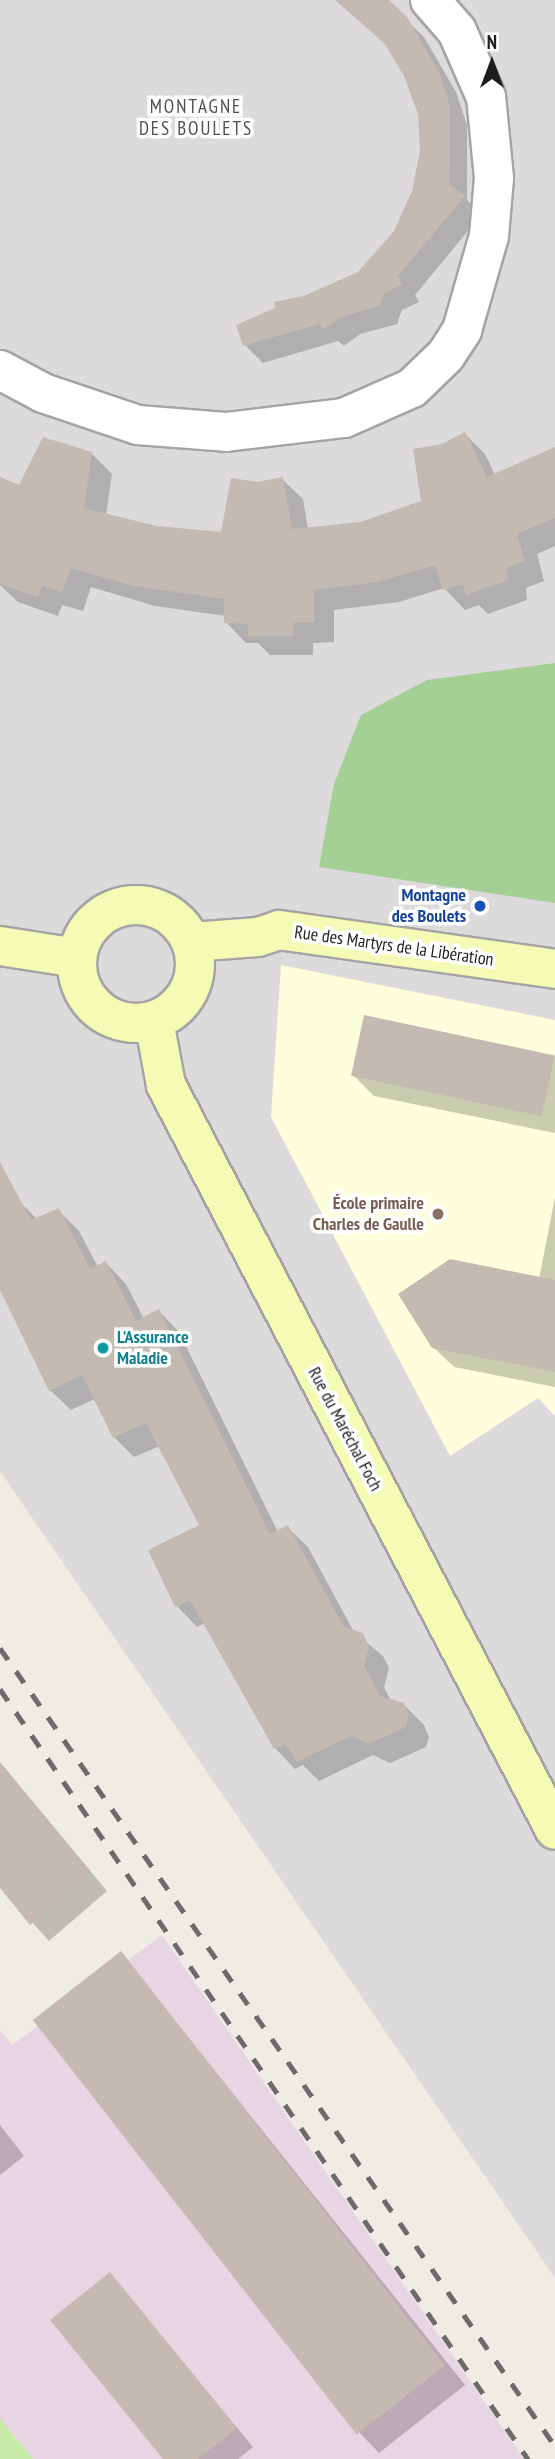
<!DOCTYPE html>
<html>
<head>
<meta charset="utf-8">
<style>
  body { margin:0 }
  #map { position:relative; width:555px; height:2459px; overflow:hidden; background:#efece3; font-family:"PT Sans Narrow",sans-serif }
  div>[style] { position:absolute }
  .residential>* { inset:0; background:#dcdada }
  .industrial>* { inset:0; background:#e8d5e3 }
  .education>* { inset:0; background:#fdffdc }
  .grass>* { inset:0; background:#c5eba7 }
  .forest>* { inset:0; background:#a4d096 }
  .shadow>* { inset:0; background:#0003 }
  .building>* { inset:0; background:#c4bab2; transform-origin:0 0 }
  .roads { filter:drop-shadow(2px 0 #a4a4a4) drop-shadow(-2px 0 #a4a4a4) drop-shadow(0 2px #a4a4a4) drop-shadow(0 -2px #a4a4a4) }
  .minor>* { height:38px; margin:-19px; padding:0 19px; transform-origin:19px; border-radius:19px; background:#fff }
  .secondary>* { height:38px; margin:-19px; padding:0 19px; transform-origin:19px; border-radius:19px; background:#f4fbb5 }
  .secondary>.ring { margin:-19px; padding:0; box-sizing:content-box; background:none; border:38px solid #f4fbb5; border-radius:50% }
  .rail>* { height:5px; margin-top:-2.5px; transform-origin:0; background:repeating-linear-gradient(90deg,#6b6b6b 0 14px,transparent 0 28px) }
  .dots>* { width:19px; height:19px; translate:-50% -50%; box-sizing:border-box; border:4px solid #fff; border-radius:50% }
  span { translate:-50% -50%; white-space:nowrap; text-align:center; line-height:1.15; -webkit-text-stroke:7px #fff; paint-order:stroke }
  .transit-label { font-size:18px; color:#164399; font-weight:700 }
  .right { translate:-100% -50%; text-align:right }
  .street-label { font-size:18px; color:#1d1d1d }
  .education-label { font-size:18px; color:#785e54; font-weight:700 }
  .culture-label { font-size:18px; color:#0d838f; font-weight:700 }
  .left { translate:0 -50%; text-align:left }
  .neighbourhood-label { font-size:19px; color:#505050; letter-spacing:2px }
  .north { position:absolute; left:457px; top:28px; width:70px; height:70px; -webkit-text-stroke:5px #fff; paint-order:stroke; rotate:0deg; font-size:19px; font-weight:700; line-height:28px; text-align:center; color:#1d1d1d }
  .north::after { content:''; display:block; margin:auto; width:24px; height:32px; background:#1d1d1d; clip-path:polygon(50% 0,100% 100%,50% 72%,0 100%) }
</style>
</head>
<body>
<div id="map">
  <div class="residential">
    <i style="clip-path:polygon(0 0,555px 0,555px 2278px,0 1471px)"></i>
  </div>
  <div class="industrial">
    <i style="clip-path:polygon(162px 1935px,524px 2459px,0 2459px,0 2030px,12px 2045px)"></i>
  </div>
  <div class="education">
    <i style="clip-path:polygon(281px 965px,555px 1020px,555px 1416px,538px 1398px,450px 1456px,271px 1117px)"></i>
  </div>
  <div class="grass">
    <i style="clip-path:polygon(0 2418px,33px 2459px,0 2459px)"></i>
  </div>
  <div class="forest">
    <i style="clip-path:polygon(555px 663px,555px 903px,319px 867px,334px 784px,361px 715px,427px 680px)"></i>
  </div>
  <div class="shadow">
    <i style="clip-path:polygon(338px 0,385px 0,424px 37px,456px 92px,467px 125px,467px 200px,481px 215px,415px 295px,419px 302px,402px 310px,397px 324px,360px 334px,344px 346px,338px 341px,263px 363px,245px 345px,359px 273px,396px 232px,414px 191px,422px 151px,420px 113px,406px 75px,388px 46px)"></i>
    <i style="clip-path:polygon(465px 434px,485px 454px,495px 475px,555px 453px,555px 546px,537px 554px,544px 581px,526px 588px,527px 600px,488px 614px,479px 605px,465px 610px,444px 588px,399px 602px,334px 610px,334px 642px,313px 643px,313px 655px,270px 655px,258px 643px,246px 643px,226px 622px,226px 616px,155px 606px,91px 587px,83px 611px,62px 605px,58px 616px,18px 602px,0 585px,0 479px,19px 487px,91px 453px,112px 474px,106px 515px,157px 528px,222px 533px,257px 484px,282px 479px,303px 499px,308px 529px,360px 523px,423px 502px,443px 446px)"></i>
    <i style="clip-path:polygon(555px 1056px,555px 1133px,374px 1096px,354px 1076px)"></i>
    <i style="clip-path:polygon(555px 1197px,555px 1387px,454px 1367px,433px 1347px,539px 1279px)"></i>
    <i style="clip-path:polygon(19px 1201px,37px 1219px,58px 1210px,79px 1231px,98px 1267px,106px 1263px,126px 1284px,144px 1319px,159px 1311px,179px 1332px,278px 1532px,287px 1527px,308px 1547px,354px 1632px,383px 1656px,389px 1668px,384px 1687px,391px 1701px,403px 1704px,424px 1725px,429px 1737px,426px 1747px,390px 1763px,373px 1755px,319px 1781px,303px 1765px,295px 1769px,275px 1748px,205px 1623px,197px 1627px,177px 1606px,201px 1526px,160px 1446px,134px 1457px,114px 1437px,95px 1399px,71px 1410px,50px 1390px,0 1286px,0 1210px)"></i>
    <i style="clip-path:polygon(0 1762px,107px 1891px,49px 1941px,0 1886px)"></i>
    <i style="clip-path:polygon(121px 1953px,465px 2385px,379px 2453px,359px 2432px)"></i>
    <i style="clip-path:polygon(0 2125px,24px 2156px,0 2175px)"></i>
    <i style="clip-path:polygon(110px 2274px,253px 2447px,238px 2459px,166px 2459px)"></i>
  </div>
  <div class="building">
    <i style="clip-path:polygon(335px 0,389px 0,407px 17px,439px 72px,450px 106px,449px 183px,465px 196px,398px 276px,402px 284px,385px 293px,379px 306px,342px 317px,324px 329px,319px 324px,243px 346px,236px 325px,275px 308px,274px 302px,304px 296px,358px 272px,394px 231px,412px 191px,420px 151px,418px 114px,404px 76px,385px 44px)"></i>
    <i style="clip-path:polygon(465px 432px,487px 477px,555px 447px,555px 518px,517px 534px,525px 561px,507px 568px,508px 580px,466px 595px,463px 584px,443px 590px,435px 565px,378px 582px,314px 590px,314px 622px,293px 623px,293px 636px,248px 636px,248px 624px,224px 623px,224px 599px,133px 586px,71px 568px,62px 592px,42px 586px,38px 597px,0 584px,0 477px,19px 485px,43px 437px,92px 452px,84px 508px,157px 526px,221px 532px,231px 478px,257px 482px,283px 477px,292px 529px,360px 522px,421px 501px,413px 449px,442px 444px)"></i>
    <i style="left:364px;top:1015px;width:195px;height:62px;rotate:12deg"></i>
    <i style="clip-path:polygon(0 1162px,31px 1220px,59px 1208px,90px 1269px,106px 1261px,136px 1321px,159px 1309px,270px 1534px,288px 1525px,344px 1627px,363px 1633px,369px 1647px,364px 1666px,380px 1696px,404px 1703px,409px 1715px,406px 1727px,369px 1744px,351px 1736px,297px 1762px,285px 1744px,274px 1749px,190px 1600px,175px 1607px,148px 1550px,199px 1525px,146px 1423px,113px 1438px,82px 1375px,49px 1391px,0 1290px)"></i>
    <i style="clip-path:polygon(450px 1259px,555px 1280px,555px 1372px,432px 1348px,398px 1294px)"></i>
    <i style="clip-path:polygon(0 1763px,91px 1872px,30px 1925px,0 1888px)"></i>
    <i style="left:121px;top:1951px;width:526px;height:112px;rotate:52deg"></i>
    <i style="clip-path:polygon(110px 2272px,237px 2428px,198px 2459px,163px 2459px,50px 2320px)"></i>
  </div>
  <div class="roads">
    <div class="minor">
      <i style="left:0;top:370px;width:49px;rotate:28.1deg"></i>
      <i style="left:43px;top:393px;width:100px;rotate:18.6deg"></i>
      <i style="left:138px;top:425px;width:88px;rotate:4.5deg"></i>
      <i style="left:226px;top:432px;width:119px;rotate:-6.8deg"></i>
      <i style="left:344px;top:418px;width:74px;rotate:-23.8deg"></i>
      <i style="left:412px;top:388px;width:47px;rotate:-44.1deg"></i>
      <i style="left:446px;top:355px;width:30px;rotate:-57deg"></i>
      <i style="left:462px;top:330px;width:98px;rotate:-74deg"></i>
      <i style="left:489px;top:236px;width:58px;rotate:-85.1deg"></i>
      <i style="left:494px;top:178px;width:81px;rotate:-95.6deg"></i>
      <i style="left:486px;top:97px;width:72px;rotate:-113.7deg"></i>
      <i style="left:457px;top:31px;width:41px;rotate:-131.1deg"></i>
    </div>
    <div class="secondary">
      <i class="ring" style="left:77px;top:905px;width:80px;height:80px"></i>
      <i style="left:191px;top:942px;width:67px;rotate:-4.3deg"></i>
      <i style="left:258px;top:937px;width:22px;rotate:-18deg"></i>
      <i style="left:279px;top:930px;width:279px;rotate:8deg"></i>
      <i style="left:0;top:946px;width:78px;rotate:8.9deg"></i>
      <i style="left:154px;top:1021px;width:65px;rotate:79.4deg"></i>
      <i style="left:166px;top:1085px;width:840px;rotate:62.43deg"></i>
    </div>
  </div>
  <div class="rail">
    <i style="left:0;top:1648px;width:972px;rotate:55.18deg"></i>
    <i style="left:0;top:1689px;width:934px;rotate:55.56deg"></i>
  </div>
  <div class="dots">
    <i style="left:480px;top:906px;background:#1a4fb4"></i>
    <i style="left:438px;top:1214px;background:#8d6e63"></i>
    <i style="left:103px;top:1348px;background:#0f9aa8"></i>
  </div>
  <div class="transit-label">
    <span class="right" style="left:466px;top:906px">Montagne<br>des Boulets</span>
  </div>
  <div class="street-label">
    <span style="left:394px;top:946px;rotate:8deg">Rue des Martyrs de la Libération</span>
    <span style="left:345px;top:1429px;rotate:62deg">Rue du Maréchal Foch</span>
  </div>
  <div class="education-label">
    <span class="right" style="left:424px;top:1214px">École primaire<br>Charles de Gaulle</span>
  </div>
  <div class="culture-label">
    <span class="left" style="left:117px;top:1348px">L'Assurance<br>Maladie</span>
  </div>
  <div class="neighbourhood-label">
    <span style="left:196px;top:118px">MONTAGNE<br>DES BOULETS</span>
  </div>
  <div class="north">N</div>
</div>
</body>
</html>
